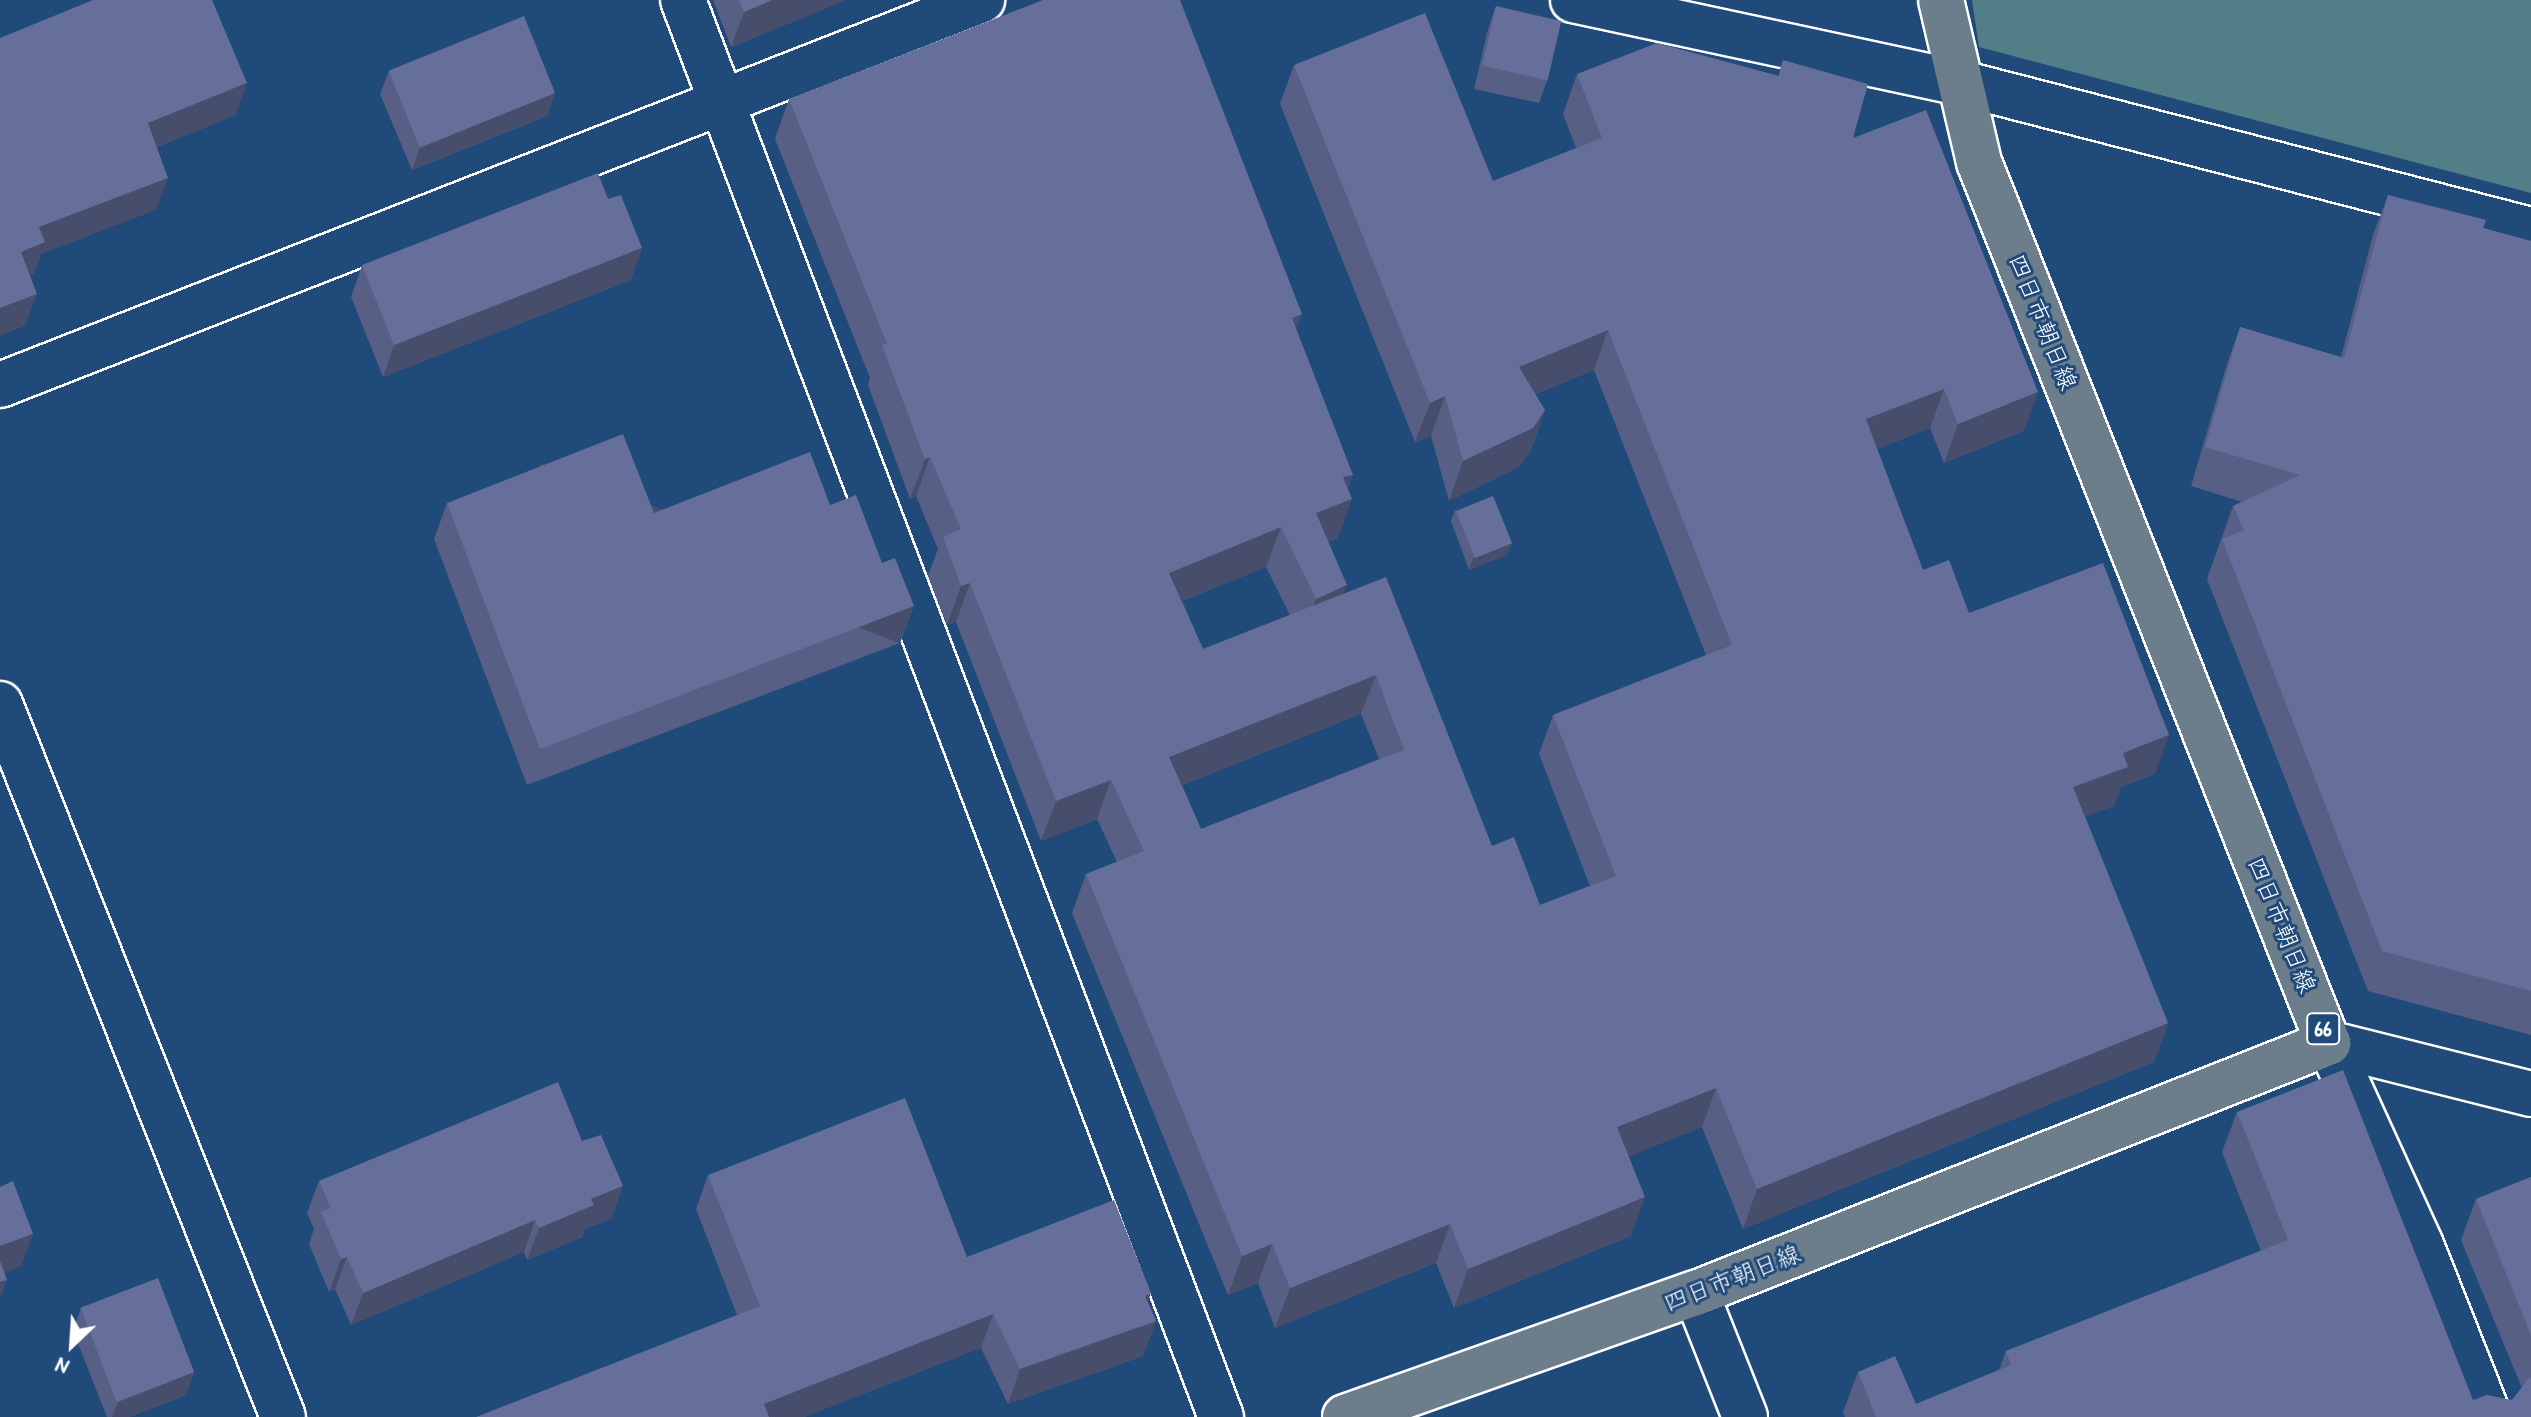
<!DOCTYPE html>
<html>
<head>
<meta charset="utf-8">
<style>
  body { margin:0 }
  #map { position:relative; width:2531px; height:1417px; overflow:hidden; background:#1f4a7a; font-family:"Patrick Hand","Klee One",sans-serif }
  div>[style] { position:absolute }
  .green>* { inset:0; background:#517e87 }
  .roads { filter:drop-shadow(2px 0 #fff) drop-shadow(-2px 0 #fff) drop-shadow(0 2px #fff) drop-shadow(0 -2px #fff) }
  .minor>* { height:44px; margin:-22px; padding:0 22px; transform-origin:22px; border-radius:22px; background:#1f4a7a }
  .tertiary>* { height:44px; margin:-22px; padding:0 22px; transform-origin:22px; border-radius:22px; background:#1f4a7a }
  .primary>* { height:44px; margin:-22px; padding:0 22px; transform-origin:22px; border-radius:22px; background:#6c7d8b }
  .wall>* { inset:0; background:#575f84 }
  .shaded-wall>* { inset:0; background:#474e6c; transform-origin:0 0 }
  .building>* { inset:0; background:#656f9a; transform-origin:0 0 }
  span { translate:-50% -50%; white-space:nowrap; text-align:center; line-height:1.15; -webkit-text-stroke:6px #1f4a7a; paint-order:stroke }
  .shield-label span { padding:2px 6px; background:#1f4a7a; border:2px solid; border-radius:6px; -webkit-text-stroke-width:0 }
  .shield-label { font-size:22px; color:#fff; font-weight:700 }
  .street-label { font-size:24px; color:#fff }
  .north { position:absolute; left:32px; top:1305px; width:80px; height:80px; -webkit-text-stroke:6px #1f4a7a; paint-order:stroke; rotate:205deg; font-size:22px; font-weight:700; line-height:32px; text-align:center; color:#fff }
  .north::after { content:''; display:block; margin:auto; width:28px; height:36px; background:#fff; clip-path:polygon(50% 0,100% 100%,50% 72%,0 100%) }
</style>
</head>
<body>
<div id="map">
  <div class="green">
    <i style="clip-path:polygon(1972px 0,2531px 0,2531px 193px,1979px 47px)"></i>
  </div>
  <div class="roads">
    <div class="minor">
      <i style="left:683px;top:0;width:1516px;rotate:69.21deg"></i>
      <i style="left:1573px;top:0;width:393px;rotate:12.1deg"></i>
      <i style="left:1957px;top:82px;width:593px;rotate:14.46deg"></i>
      <i style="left:0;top:385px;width:1055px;rotate:-21.41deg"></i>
      <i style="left:0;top:704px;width:767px;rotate:68.35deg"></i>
      <i style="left:2333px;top:1052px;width:212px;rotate:65.5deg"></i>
      <i style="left:2421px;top:1245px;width:185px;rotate:68.4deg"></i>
      <i style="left:1696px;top:1293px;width:133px;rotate:68.4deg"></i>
    </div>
    <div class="tertiary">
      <i style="left:2328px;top:1043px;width:209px;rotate:14.1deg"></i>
    </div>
    <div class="primary">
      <i style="left:1345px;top:1417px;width:372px;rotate:-19.5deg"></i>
      <i style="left:1696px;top:1293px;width:680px;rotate:-21.58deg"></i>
      <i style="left:2328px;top:1043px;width:948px;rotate:-111.61deg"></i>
      <i style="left:1979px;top:162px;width:166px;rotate:-103.2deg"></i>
    </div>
  </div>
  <div class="wall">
    <i style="clip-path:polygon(713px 0,846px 0,731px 47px)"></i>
    <i style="clip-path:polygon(1496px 6px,1547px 81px,1539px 103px,1474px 89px,1488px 29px)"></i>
    <i style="clip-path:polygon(evenodd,1783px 60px,1853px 138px,2024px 431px,1944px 463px,1930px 428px,1877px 449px,1923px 570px,1969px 613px,2155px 774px,2121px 787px,2114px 806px,2085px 816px,2168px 1023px,2154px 1062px,1743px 1229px,1702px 1127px,1629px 1156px,1631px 1236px,1454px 1308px,1436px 1263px,1275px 1328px,1258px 1283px,1228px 1295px,1072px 913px,1086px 874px,1117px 862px,1097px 819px,1041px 841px,956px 622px,947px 625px,928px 576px,938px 549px,916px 496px,910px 499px,868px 385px,870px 378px,775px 139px,789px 99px,1302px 314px,1296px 329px,1348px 489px,1338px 538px,1328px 542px,1344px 594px,1492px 846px,1540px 905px,1590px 886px,1539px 754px,1553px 715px,1706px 655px,1594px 370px,1535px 394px,1545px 410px,1531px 450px,1519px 467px,1449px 501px,1431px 436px,1415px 442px,1280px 104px,1294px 65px,1493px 181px,1576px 148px,1563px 114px,1577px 74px,1778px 76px,1783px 60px,1266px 567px,1290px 615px,1203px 649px,1182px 601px,1266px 567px,1783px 60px,1361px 714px,1379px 759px,1201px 829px,1182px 785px,1361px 714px)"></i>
    <i style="clip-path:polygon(389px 71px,555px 93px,547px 116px,412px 170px,380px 94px)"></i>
    <i style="clip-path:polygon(2388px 195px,2483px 228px,2531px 241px,2531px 1035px,2368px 991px,2207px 579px,2233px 506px,2242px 502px,2191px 486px,2226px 367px,2240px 327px,2341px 357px,2373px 235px)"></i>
    <i style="clip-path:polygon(362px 265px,631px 280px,383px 377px,351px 297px)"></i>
    <i style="clip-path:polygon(447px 503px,654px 513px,830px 505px,882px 563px,914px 606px,900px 643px,527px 785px,434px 539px)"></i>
    <i style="clip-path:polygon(1455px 510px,1507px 555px,1469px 570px,1451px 521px)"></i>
    <i style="clip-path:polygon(2237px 1112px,2473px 1400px,2512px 1400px,2522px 1388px,2461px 1240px,2476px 1199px,2531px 1177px,2531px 1417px,1845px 1417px,1843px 1412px,1858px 1372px,1916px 1404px,1999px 1370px,2006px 1351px,2261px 1251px,2222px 1152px)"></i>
    <i style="clip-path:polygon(708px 1175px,967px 1257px,1148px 1302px,1156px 1321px,1143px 1356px,1008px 1404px,981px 1348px,737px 1315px,696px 1209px)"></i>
    <i style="clip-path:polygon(319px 1181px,612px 1218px,585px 1229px,582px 1237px,527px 1260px,524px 1252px,351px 1325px,335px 1289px,329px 1292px,309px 1244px,314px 1229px,307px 1213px)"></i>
    <i style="clip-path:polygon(81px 1308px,186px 1395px,129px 1417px,107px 1417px,73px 1331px)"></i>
  </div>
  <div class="shaded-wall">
    <i style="clip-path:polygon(772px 0,846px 0,731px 47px,744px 12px)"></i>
    <i style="clip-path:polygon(247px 83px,236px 115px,136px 156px,148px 123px)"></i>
    <i style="clip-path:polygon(555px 93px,547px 116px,412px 170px,420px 147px)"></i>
    <i style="clip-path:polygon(168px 178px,156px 210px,41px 254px,34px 274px,10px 284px,21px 252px,39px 227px)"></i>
    <i style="clip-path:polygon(642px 248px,631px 280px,383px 377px,394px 345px)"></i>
    <i style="clip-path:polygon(37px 294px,25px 326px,0 336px,0 308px)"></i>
    <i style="clip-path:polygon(1302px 314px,1287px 354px,1292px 318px)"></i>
    <i style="clip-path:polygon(1608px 330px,1594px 370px,1504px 406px,1519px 367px)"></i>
    <i style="clip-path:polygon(1944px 389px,1930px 428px,1851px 459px,1866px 419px)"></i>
    <i style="clip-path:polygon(2038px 392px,2024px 431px,1944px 463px,1958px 424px)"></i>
    <i style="clip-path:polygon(1445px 396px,1431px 436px,1415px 442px,1430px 403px)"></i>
    <i style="clip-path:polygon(1545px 410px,1531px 450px,1519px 467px,1449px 501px,1463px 461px)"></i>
    <i style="clip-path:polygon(930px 457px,916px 496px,910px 499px,925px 459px)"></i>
    <i style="clip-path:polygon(1353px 475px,1343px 502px,1352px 499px,1338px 538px,1302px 553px,1316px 513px,1343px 477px)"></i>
    <i style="clip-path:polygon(1281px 527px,1266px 567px,1155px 612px,1169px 573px)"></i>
    <i style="clip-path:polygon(1512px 543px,1507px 555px,1469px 570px,1473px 558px)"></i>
    <i style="clip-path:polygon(970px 583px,956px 622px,947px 625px,961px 586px)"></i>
    <i style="clip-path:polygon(1347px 585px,1333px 624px,1301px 639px,1316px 599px)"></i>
    <i style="left:914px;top:606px;width:40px;height:400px;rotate:111deg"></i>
    <i style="clip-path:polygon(1376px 675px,1361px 714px,1154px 796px,1169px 757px)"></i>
    <i style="clip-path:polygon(2169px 735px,2155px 774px,2121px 787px,2114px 806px,2059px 826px,2073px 787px,2123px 753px)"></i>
    <i style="clip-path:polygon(1111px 780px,1097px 819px,1041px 841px,1056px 801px)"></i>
    <i style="clip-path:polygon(2168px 1023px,2154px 1062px,1743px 1229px,1757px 1189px)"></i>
    <i style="clip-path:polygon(1716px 1088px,1702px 1127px,1603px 1167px,1617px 1127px)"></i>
    <i style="clip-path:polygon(623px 1186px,612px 1218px,585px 1229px,582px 1237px,527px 1260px,539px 1228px,591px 1199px)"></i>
    <i style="clip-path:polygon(1645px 1197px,1631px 1236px,1454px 1308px,1468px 1269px)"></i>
    <i style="clip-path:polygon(535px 1220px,524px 1252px,351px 1325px,363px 1293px)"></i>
    <i style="clip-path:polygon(1450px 1224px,1436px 1263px,1275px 1328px,1290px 1288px)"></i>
    <i style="clip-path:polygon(33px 1234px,21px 1266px,0 1275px,0 1246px)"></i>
    <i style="clip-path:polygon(1272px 1244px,1258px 1283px,1228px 1295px,1242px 1256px)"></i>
    <i style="clip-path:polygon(347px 1257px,335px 1289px,329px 1292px,341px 1259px)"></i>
    <i style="clip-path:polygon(7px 1280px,0 1299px,0 1282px)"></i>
    <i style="clip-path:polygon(1151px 1293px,1138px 1328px,1156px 1321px,1143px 1356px,1008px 1404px,1020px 1369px,1145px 1296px)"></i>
    <i style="clip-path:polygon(993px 1314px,981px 1348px,805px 1417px,759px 1417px,764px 1404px)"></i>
    <i style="clip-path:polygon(195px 1372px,186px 1395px,129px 1417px,112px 1417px,118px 1402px)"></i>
  </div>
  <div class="building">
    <i style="clip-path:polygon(93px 0,212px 0,247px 83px,148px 123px,168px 178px,39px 227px,45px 242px,21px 252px,37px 294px,0 308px,0 38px)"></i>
    <i style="clip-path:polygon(739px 0,772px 0,744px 12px)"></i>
    <i style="clip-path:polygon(evenodd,1043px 0,1180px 0,1302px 314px,1292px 318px,1353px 475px,1343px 477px,1352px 499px,1316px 513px,1347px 585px,1316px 599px,1281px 527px,1169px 573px,1203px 649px,1386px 577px,1492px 846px,1514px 837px,1540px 905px,1616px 876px,1553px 715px,1732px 645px,1608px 330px,1519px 367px,1545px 410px,1533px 428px,1463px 461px,1445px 396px,1430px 403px,1294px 65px,1425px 13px,1493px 181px,1602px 138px,1577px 74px,1657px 43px,1779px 76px,1783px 60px,1868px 84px,1853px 138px,1926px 110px,2038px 392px,1958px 424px,1944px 389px,1866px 419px,1923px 570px,1949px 560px,1969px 613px,2103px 563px,2169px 735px,2123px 753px,2128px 767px,2073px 787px,2168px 1023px,1757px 1189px,1716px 1088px,1617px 1127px,1645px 1197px,1468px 1269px,1450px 1224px,1290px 1288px,1272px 1244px,1242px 1256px,1086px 874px,1144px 851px,1111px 780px,1056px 801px,970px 583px,961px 586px,943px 537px,961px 529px,930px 457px,925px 459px,882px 345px,887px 344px,789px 99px,1043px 0,1376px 675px,1404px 750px,1201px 829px,1169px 757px,1376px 675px)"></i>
    <i style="left:1496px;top:6px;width:67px;height:61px;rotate:13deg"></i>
    <i style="left:524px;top:16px;width:83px;height:146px;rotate:68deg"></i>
    <i style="clip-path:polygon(598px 173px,608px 199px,621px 195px,642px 248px,394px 345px,362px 265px)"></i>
    <i style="clip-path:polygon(2388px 195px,2486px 220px,2483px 228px,2531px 241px,2531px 991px,2382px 951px,2222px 539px,2244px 530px,2233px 506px,2300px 475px,2205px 447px,2240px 327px,2344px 358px)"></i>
    <i style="clip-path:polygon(623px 434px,654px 513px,810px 452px,830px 505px,856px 495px,882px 563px,895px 558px,914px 606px,540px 749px,447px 503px)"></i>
    <i style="left:1493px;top:496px;width:51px;height:40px;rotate:68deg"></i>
    <i style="clip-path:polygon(2343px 1070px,2473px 1400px,2487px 1395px,2512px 1400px,2528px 1379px,2531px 1378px,2531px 1417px,1876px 1417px,1858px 1372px,1895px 1356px,1916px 1404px,2011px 1365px,2006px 1351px,2288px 1240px,2237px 1112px)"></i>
    <i style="clip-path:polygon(558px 1082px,582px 1141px,601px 1135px,623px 1186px,591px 1199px,594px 1205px,539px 1228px,535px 1220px,363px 1293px,347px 1257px,341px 1259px,321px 1212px,331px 1208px,319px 1181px)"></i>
    <i style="clip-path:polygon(905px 1098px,967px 1257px,1114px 1200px,1151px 1293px,1145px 1296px,1156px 1321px,1020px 1369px,993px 1314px,764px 1404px,769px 1417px,476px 1417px,760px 1306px,708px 1175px)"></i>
    <i style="clip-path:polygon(2531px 1177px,2531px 1335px,2476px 1199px)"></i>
    <i style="clip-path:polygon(13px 1181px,33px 1234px,0 1246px,0 1187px)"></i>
    <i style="clip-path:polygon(0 1261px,7px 1280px,0 1282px)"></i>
    <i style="left:158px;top:1278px;width:101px;height:83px;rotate:69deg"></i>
  </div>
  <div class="shield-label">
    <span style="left:2323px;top:1029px">66</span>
  </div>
  <div class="street-label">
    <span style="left:2043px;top:322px;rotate:68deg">四日市朝日線</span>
    <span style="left:2282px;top:925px;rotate:68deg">四日市朝日線</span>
    <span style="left:1732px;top:1278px;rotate:-21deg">四日市朝日線</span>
  </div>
  <div class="north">N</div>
</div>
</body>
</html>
